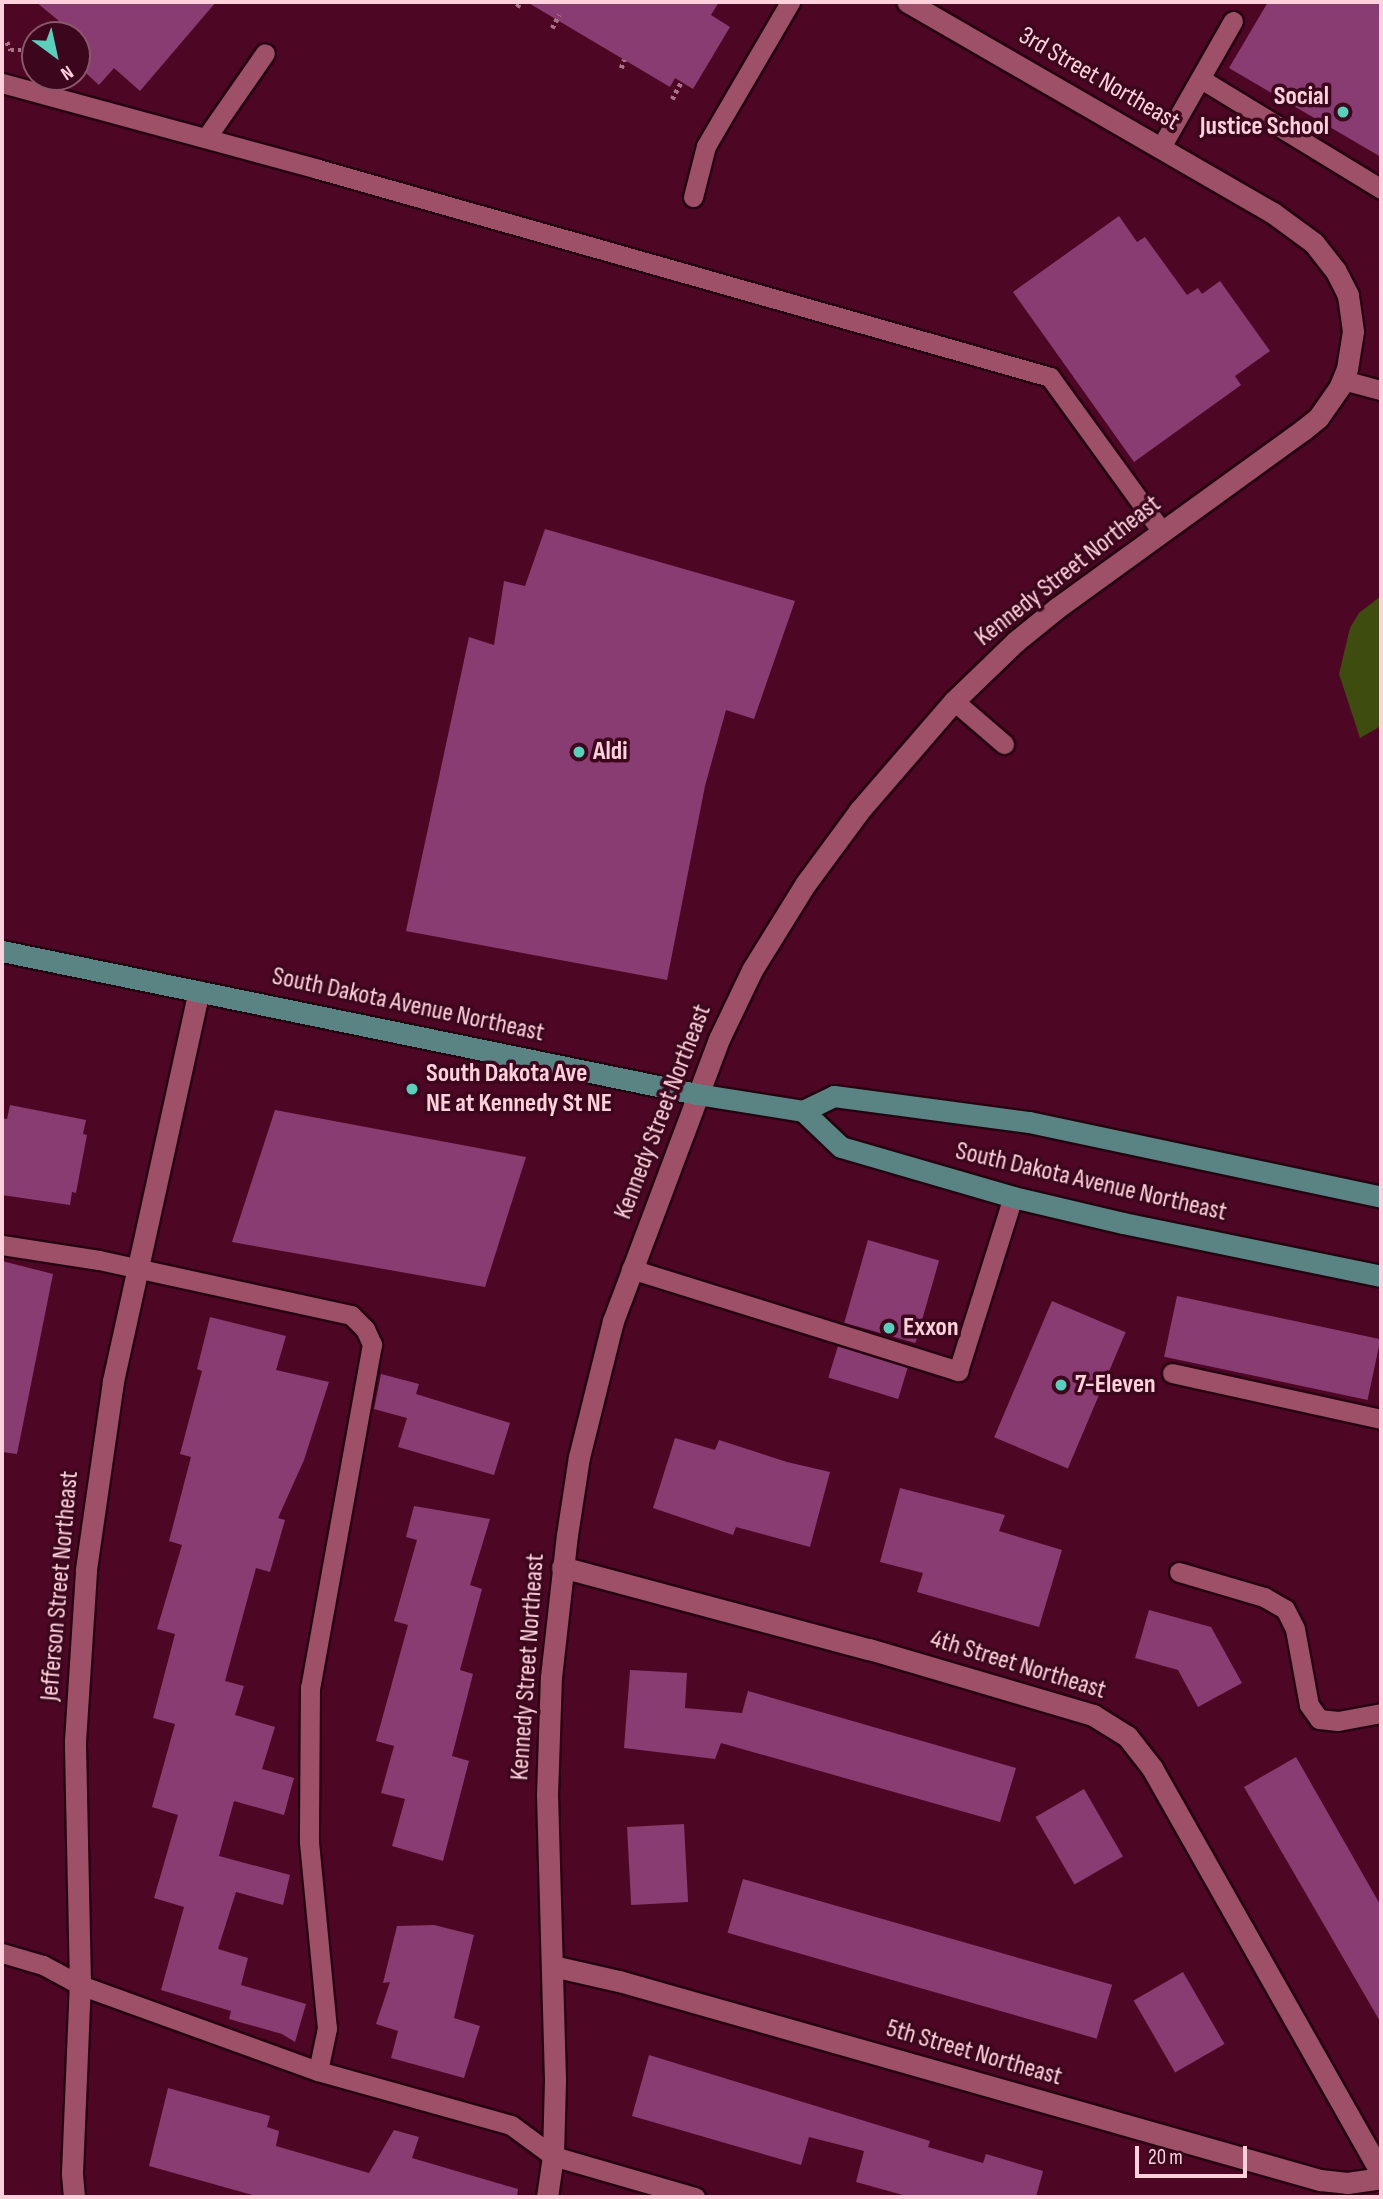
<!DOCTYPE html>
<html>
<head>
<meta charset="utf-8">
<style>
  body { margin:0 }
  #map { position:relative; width:1383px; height:2199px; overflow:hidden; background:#4e0625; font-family:"Sofia Sans Condensed",sans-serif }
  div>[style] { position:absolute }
  .green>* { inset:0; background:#3f4c10 }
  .building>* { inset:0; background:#893c71; transform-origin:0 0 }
  .path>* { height:4.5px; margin-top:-2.25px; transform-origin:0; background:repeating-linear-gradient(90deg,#ab7286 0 3.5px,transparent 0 7px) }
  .roads { filter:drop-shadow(2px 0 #260310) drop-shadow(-2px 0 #260310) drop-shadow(0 2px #260310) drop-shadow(0 -2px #260310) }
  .lane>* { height:19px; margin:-9.5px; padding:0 9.5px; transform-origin:9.5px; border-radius:9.5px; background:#9d5068 }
  .street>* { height:21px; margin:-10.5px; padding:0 10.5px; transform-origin:10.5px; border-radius:10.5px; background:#9d5068 }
  .primary>* { height:21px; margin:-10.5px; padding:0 10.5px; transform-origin:10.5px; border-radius:10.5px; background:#5a8484 }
  .dots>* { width:19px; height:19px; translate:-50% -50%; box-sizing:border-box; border:4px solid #3c071d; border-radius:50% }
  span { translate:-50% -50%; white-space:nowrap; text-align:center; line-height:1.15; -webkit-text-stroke:7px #3c071d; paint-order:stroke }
  .street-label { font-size:26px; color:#fed1dc }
  .poi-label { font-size:26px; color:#fed1dc; font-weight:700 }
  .right { translate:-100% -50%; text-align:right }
  .left { translate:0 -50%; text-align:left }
  .frame { position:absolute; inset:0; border:4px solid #fed1dc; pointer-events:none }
  .north { position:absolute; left:21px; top:21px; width:70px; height:70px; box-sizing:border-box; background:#3c071d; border:2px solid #8a5869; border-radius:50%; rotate:147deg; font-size:19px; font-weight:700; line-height:28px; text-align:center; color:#fed1dc }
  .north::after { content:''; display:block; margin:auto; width:24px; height:32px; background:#5bcebc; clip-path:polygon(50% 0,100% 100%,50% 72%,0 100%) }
  .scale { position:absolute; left:1135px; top:2146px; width:112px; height:32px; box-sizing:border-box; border:4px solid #fed1dc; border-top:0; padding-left:9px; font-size:21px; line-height:24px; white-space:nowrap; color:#fed1dc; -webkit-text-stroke:5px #3c071d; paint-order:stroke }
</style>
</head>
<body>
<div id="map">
  <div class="green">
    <i style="clip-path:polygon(1381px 596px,1381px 726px,1360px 738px,1339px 674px,1350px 628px,1359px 613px)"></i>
  </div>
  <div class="building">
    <i style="clip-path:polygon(36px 2px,216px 2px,140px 91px,114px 68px,99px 85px,77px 65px,77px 35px,47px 35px,59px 21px)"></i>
    <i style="clip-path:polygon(527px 2px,719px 2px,711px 15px,730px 27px,693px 89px,675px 78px,670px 87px)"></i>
    <i style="clip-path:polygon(1268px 2px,1381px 2px,1381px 157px,1229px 68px)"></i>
    <i style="clip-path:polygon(1119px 216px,1137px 242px,1145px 237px,1187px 295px,1198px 288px,1202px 294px,1220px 281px,1270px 351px,1235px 376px,1241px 385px,1134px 462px,1013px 292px)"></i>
    <i style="clip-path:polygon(545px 529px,795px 601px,754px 719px,726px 710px,705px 786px,667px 980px,406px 931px,469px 637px,494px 645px,504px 581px,525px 586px)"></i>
    <i style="clip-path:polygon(10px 1105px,86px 1120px,83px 1134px,87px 1135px,76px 1193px,72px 1192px,70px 1205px,2px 1195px,2px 1118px,7px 1119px)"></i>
    <i style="clip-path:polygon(275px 1110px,526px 1157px,485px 1287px,232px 1242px)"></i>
    <i style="left:868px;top:1240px;width:74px;height:86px;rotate:16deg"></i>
    <i style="clip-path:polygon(2px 1261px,53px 1274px,17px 1454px,2px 1452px)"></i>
    <i style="left:1177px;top:1296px;width:208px;height:62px;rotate:12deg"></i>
    <i style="left:1052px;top:1301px;width:80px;height:148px;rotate:23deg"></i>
    <i style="clip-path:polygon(210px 1317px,286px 1336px,276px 1370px,329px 1382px,304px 1460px,278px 1518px,285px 1520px,270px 1572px,256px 1568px,225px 1681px,244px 1686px,235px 1715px,275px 1727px,262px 1769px,294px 1778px,284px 1815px,234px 1801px,219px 1856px,290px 1875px,283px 1905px,236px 1892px,218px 1949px,248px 1958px,241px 1985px,306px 2004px,295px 2042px,282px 2034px,229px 2019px,231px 2011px,161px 1990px,184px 1907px,154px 1898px,178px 1815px,152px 1807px,175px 1724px,153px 1718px,175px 1634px,157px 1629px,182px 1545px,169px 1541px,191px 1457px,180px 1454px,202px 1371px,197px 1369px)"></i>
    <i style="left:838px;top:1346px;width:73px;height:33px;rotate:17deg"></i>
    <i style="clip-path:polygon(381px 1374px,419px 1384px,416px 1394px,510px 1423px,494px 1475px,398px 1447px,407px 1418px,374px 1409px)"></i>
    <i style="clip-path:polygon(675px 1438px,715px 1450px,719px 1440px,787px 1462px,830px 1472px,810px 1547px,736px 1527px,733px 1535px,653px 1508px)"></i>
    <i style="clip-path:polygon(900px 1488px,1005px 1515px,999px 1531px,1062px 1550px,1039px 1627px,917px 1592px,923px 1573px,880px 1562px)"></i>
    <i style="clip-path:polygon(414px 1506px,490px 1519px,470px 1585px,482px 1589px,460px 1670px,473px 1674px,452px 1756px,469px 1761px,443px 1861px,392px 1846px,405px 1799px,381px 1793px,394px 1746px,376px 1741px,408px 1625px,394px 1621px,417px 1540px,406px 1537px)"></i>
    <i style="clip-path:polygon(1149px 1610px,1211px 1627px,1242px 1683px,1198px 1707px,1178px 1670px,1135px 1658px)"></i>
    <i style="clip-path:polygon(630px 1670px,687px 1673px,685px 1708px,742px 1713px,748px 1691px,1016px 1768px,1000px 1822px,721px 1743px,715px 1759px,624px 1748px)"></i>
    <i style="clip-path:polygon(1296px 1757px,1381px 1906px,1381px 2023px,1244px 1787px)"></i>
    <i style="left:1084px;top:1789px;width:78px;height:56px;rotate:60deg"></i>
    <i style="left:684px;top:1824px;width:78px;height:57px;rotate:87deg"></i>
    <i style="left:743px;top:1879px;width:384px;height:56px;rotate:16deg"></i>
    <i style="clip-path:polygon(434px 1925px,474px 1935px,454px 2018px,480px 2026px,464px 2078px,391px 2058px,398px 2031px,376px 2024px,390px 1982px,383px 1983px,397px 1926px)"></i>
    <i style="left:1183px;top:1972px;width:83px;height:57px;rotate:60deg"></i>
    <i style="clip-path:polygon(649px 2055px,930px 2141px,928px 2147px,983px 2163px,986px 2154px,1043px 2171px,1036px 2197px,910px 2197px,856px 2182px,864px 2151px,809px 2137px,801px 2165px,632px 2116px)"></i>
    <i style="clip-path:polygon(168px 2088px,270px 2116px,267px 2127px,279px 2131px,276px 2146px,369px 2173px,394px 2130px,419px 2137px,412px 2158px,518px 2189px,517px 2197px,260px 2197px,149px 2166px)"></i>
  </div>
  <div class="path">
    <i style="left:517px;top:7px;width:6px;rotate:-59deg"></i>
    <i style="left:552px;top:28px;width:15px;rotate:-62deg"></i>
    <i style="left:7px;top:42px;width:9px;rotate:63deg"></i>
    <i style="left:11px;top:50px;width:24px"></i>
    <i style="left:77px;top:67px;width:11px;rotate:38deg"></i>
    <i style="left:621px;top:68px;width:9px;rotate:-69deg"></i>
    <i style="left:672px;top:99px;width:19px;rotate:-62deg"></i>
  </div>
  <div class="roads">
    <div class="lane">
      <i style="left:1201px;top:79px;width:211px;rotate:31.4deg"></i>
      <i style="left:2px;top:83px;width:327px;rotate:15.2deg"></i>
      <i style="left:318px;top:169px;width:761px;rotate:15.86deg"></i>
      <i style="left:1050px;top:377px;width:191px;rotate:54.1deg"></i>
      <i style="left:206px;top:138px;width:103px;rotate:-55.2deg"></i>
      <i style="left:1161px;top:147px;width:145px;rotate:-60.3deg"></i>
      <i style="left:693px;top:197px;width:53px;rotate:-75.7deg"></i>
      <i style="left:706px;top:146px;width:167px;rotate:-59.7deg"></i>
      <i style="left:1343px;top:380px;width:39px;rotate:15deg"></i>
      <i style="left:954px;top:701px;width:66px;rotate:40.7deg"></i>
      <i style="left:2px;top:1245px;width:98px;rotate:8.8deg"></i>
      <i style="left:99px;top:1260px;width:258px;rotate:12.3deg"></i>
      <i style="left:351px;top:1315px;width:20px;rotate:45deg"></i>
      <i style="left:365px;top:1329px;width:17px;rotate:65deg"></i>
      <i style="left:372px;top:1344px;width:349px;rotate:100.2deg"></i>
      <i style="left:310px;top:1687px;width:155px;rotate:90.4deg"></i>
      <i style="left:309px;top:1842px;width:187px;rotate:84.5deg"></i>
      <i style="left:327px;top:2028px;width:44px;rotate:101.8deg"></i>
      <i style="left:631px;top:1269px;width:343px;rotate:17.3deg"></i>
      <i style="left:958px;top:1371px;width:182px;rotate:-72.5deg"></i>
      <i style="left:1172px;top:1373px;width:214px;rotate:12.4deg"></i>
      <i style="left:1179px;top:1572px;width:89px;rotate:16.4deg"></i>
      <i style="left:1264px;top:1597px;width:24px;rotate:30deg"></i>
      <i style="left:1285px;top:1609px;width:22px;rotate:63deg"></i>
      <i style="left:1295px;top:1629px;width:77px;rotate:79.6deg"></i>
      <i style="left:1309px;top:1705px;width:17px;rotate:54deg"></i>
      <i style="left:1319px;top:1719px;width:19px;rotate:6deg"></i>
      <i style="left:1338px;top:1721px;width:44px;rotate:-10.5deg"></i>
      <i style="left:2px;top:1953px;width:43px;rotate:16.3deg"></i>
      <i style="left:43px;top:1965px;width:42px;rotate:28.4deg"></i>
      <i style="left:80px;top:1985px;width:253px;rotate:19.9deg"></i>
      <i style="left:318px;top:2071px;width:200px;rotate:15.6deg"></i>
      <i style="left:511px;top:2125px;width:52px;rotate:36.4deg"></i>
      <i style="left:553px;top:2156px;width:148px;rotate:16.1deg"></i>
    </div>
    <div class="street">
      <i style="left:562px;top:1567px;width:318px;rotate:15deg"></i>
      <i style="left:869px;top:1649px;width:234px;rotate:16.4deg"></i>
      <i style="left:1093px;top:1715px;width:40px;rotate:32deg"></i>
      <i style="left:1127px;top:1736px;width:41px;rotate:52deg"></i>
      <i style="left:1152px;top:1768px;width:464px;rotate:60.5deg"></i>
      <i style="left:553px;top:1966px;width:68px;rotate:12.8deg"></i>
      <i style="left:619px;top:1981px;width:729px;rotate:15.85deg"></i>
      <i style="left:1320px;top:2180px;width:27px;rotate:6deg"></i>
      <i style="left:1347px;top:2183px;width:34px;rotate:-8deg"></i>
      <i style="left:74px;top:2197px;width:25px;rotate:-95deg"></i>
      <i style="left:72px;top:2172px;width:187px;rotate:-87.6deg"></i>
      <i style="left:80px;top:1985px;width:244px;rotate:-91.2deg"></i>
      <i style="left:75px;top:1741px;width:172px;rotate:-86.3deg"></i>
      <i style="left:86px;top:1569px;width:190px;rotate:-81.8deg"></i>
      <i style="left:113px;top:1381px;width:399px;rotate:-77.6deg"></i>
      <i style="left:547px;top:2197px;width:41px;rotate:-81.7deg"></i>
      <i style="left:553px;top:2156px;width:76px;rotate:-88.5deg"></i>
      <i style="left:555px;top:2080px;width:285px;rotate:-91.6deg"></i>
      <i style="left:547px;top:1795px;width:118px;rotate:-88.1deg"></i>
      <i style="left:551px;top:1677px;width:143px;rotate:-83.6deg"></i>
      <i style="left:567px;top:1535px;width:79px;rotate:-81.3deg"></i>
      <i style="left:579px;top:1457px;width:140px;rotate:-76deg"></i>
      <i style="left:613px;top:1321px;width:301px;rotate:-69.4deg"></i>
      <i style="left:719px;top:1039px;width:76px;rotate:-64.4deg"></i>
      <i style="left:752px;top:970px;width:102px;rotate:-58.2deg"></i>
      <i style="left:806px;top:883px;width:89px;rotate:-53.6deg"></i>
      <i style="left:859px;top:811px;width:145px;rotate:-49.2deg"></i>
      <i style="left:954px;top:701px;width:85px;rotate:-44deg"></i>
      <i style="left:1015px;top:642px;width:54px;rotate:-39deg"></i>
      <i style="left:1057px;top:608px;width:304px;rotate:-35.9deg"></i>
      <i style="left:1303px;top:430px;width:19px;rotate:-39deg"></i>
      <i style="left:1318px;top:418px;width:39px;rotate:-55deg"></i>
      <i style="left:1340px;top:386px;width:18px;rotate:-68deg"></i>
      <i style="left:1347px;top:369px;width:38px;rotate:-81deg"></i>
      <i style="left:1353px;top:331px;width:36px;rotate:-98deg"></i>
      <i style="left:1348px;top:295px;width:28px;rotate:-117deg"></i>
      <i style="left:1335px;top:270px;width:34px;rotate:-128deg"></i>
      <i style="left:1314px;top:243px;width:51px;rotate:-143.8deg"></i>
      <i style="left:1273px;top:213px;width:422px;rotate:-150deg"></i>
    </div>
    <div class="primary">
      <i style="left:2px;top:951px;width:710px;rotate:11.63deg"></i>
      <i style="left:697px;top:1094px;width:107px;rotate:9.1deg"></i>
      <i style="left:803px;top:1111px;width:52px;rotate:43.5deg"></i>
      <i style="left:841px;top:1147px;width:179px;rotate:16.2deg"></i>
      <i style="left:1013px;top:1197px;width:113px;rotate:13.3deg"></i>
      <i style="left:1123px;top:1223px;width:263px;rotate:11.6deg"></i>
      <i style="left:803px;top:1111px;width:34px;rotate:-26deg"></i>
      <i style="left:834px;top:1096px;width:197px;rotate:7.6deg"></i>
      <i style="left:1029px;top:1122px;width:360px;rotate:12deg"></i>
    </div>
  </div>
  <div class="dots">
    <i style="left:1343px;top:112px;background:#5bcebc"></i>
    <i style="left:579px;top:752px;background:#5bcebc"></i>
    <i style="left:412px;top:1089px;background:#5bcebc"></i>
    <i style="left:889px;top:1328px;background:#5bcebc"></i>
    <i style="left:1061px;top:1385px;background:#5bcebc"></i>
  </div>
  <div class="street-label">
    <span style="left:1099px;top:79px;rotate:30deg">3rd Street Northeast</span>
    <span style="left:1068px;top:571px;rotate:-38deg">Kennedy Street Northeast</span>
    <span style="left:408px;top:1005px;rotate:12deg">South Dakota Avenue Northeast</span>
    <span style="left:663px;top:1112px;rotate:-69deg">Kennedy Street Northeast</span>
    <span style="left:1091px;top:1182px;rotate:13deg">South Dakota Avenue Northeast</span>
    <span style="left:60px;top:1586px;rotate:-85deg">Jefferson Street Northeast</span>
    <span style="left:1018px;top:1665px;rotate:17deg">4th Street Northeast</span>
    <span style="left:528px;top:1667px;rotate:-86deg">Kennedy Street Northeast</span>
    <span style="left:974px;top:2053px;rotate:16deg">5th Street Northeast</span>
  </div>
  <div class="poi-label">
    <span class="right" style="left:1329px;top:112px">Social<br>Justice School</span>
    <span class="left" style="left:593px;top:752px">Aldi</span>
    <span class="left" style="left:426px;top:1089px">South Dakota Ave<br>NE at Kennedy St NE</span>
    <span class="left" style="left:903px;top:1328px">Exxon</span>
    <span class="left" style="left:1075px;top:1385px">7-Eleven</span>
  </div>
  <div class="frame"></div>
  <div class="north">N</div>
  <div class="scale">20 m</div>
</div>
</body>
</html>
